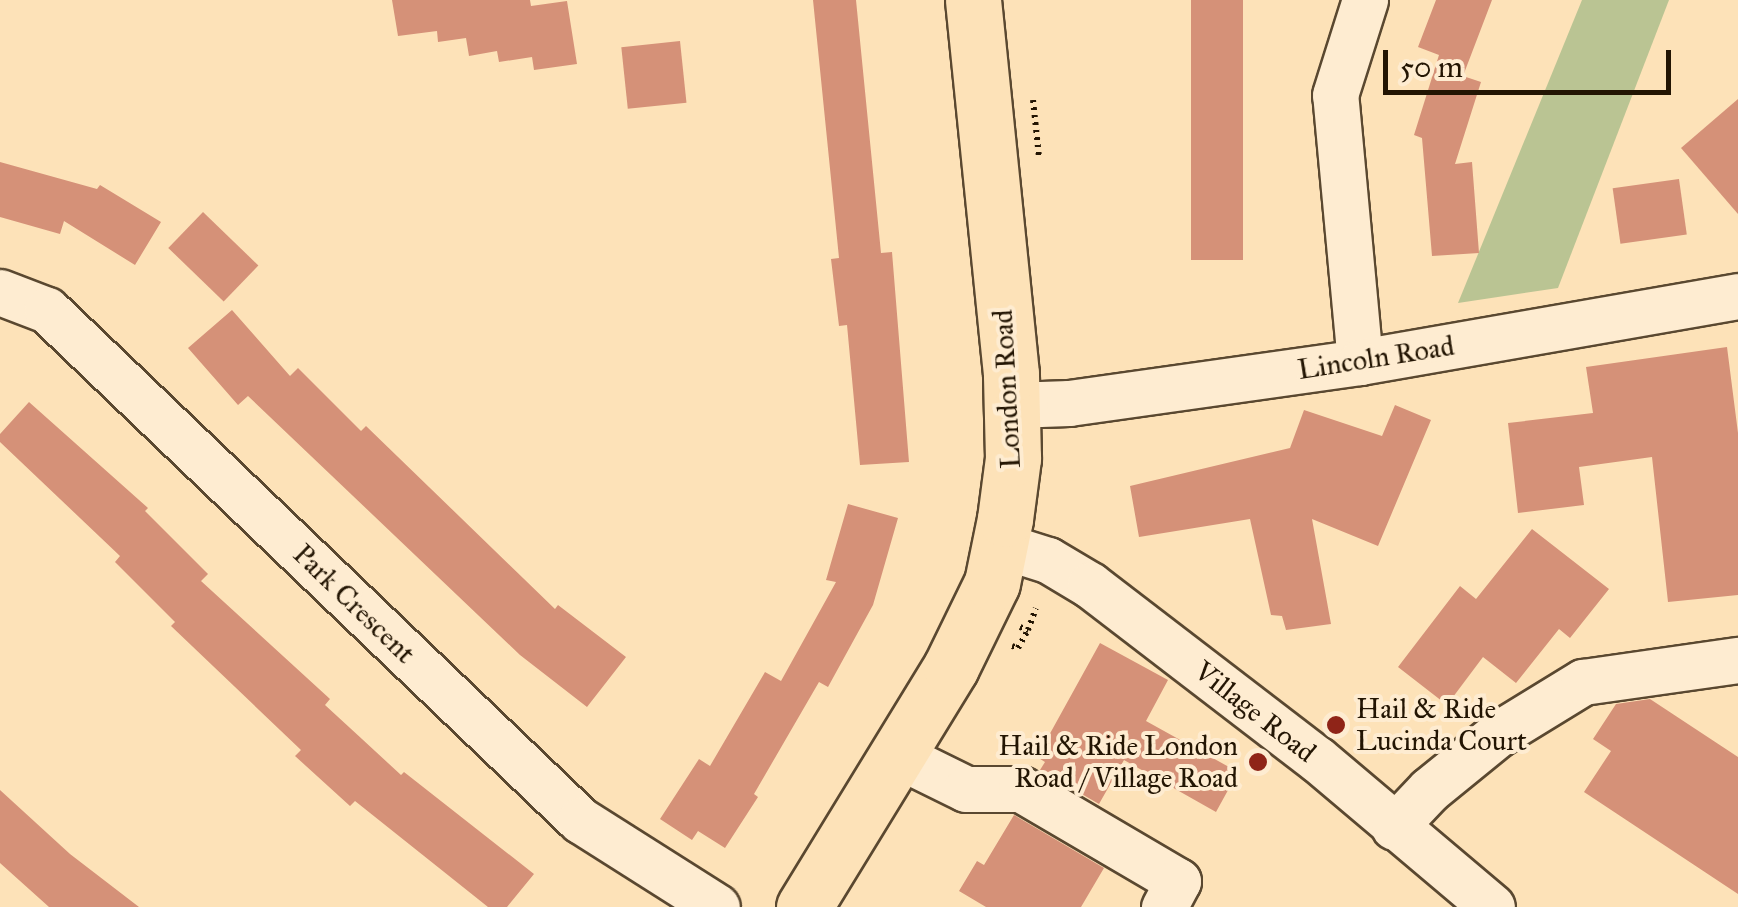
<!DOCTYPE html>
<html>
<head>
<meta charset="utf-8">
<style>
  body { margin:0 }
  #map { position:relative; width:1738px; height:907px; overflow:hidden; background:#fde2b8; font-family:"IM FELL Great Primer",serif }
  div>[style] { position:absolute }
  .green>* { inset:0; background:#bac493 }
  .building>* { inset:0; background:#d59178; transform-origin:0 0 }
  .path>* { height:6px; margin-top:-3px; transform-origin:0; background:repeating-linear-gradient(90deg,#231503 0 2.5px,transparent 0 7.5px) }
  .roads { filter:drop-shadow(2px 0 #5a4830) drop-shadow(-2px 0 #5a4830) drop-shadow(0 2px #5a4830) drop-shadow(0 -2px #5a4830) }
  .minor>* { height:45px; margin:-22.5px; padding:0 22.5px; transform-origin:22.5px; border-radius:22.5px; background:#feecd1 }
  .major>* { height:55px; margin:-27.5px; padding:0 27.5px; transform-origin:27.5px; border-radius:27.5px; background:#fde2b8 }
  .dots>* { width:28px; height:28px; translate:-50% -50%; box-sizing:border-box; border:5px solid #feecd1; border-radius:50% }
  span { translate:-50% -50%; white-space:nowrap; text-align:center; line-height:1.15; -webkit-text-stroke:8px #feecd1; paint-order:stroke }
  .street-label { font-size:28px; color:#231503 }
  .poi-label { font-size:28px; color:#231503 }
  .left { translate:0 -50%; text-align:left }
  .right { translate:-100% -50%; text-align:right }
  .scale { position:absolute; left:1383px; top:50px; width:288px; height:45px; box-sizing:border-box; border:5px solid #231503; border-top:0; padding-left:12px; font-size:30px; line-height:35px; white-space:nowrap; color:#231503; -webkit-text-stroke:8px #feecd1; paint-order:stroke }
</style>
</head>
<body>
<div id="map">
  <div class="green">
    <i style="clip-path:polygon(1582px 0,1669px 0,1558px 288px,1458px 303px)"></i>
  </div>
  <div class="building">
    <i style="clip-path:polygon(392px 0,530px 0,531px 6px,567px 1px,577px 64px,534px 70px,532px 57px,499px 62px,497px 51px,469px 56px,466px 38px,438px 42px,437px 31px,398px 36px)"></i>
    <i style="clip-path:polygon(813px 0,856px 0,881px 253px,892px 252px,909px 462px,860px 465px,847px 325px,839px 326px,831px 259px,839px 258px)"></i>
    <i style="left:1191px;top:0;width:52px;height:260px"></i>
    <i style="clip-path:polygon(1436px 0,1492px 0,1463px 76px,1481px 82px,1455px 164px,1472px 162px,1479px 253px,1432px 256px,1422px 138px,1414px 135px,1439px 55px,1418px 47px)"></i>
    <i style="left:680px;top:41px;width:62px;height:59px;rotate:84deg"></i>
    <i style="clip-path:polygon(1738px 99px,1738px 214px,1681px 148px)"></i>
    <i style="clip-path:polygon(0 162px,97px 189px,100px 185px,161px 222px,135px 265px,64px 221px,60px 234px,0 217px)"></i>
    <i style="left:1679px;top:179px;width:56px;height:67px;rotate:82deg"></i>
    <i style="left:203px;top:212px;width:77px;height:50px;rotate:44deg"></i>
    <i style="clip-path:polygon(232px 310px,290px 376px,298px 368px,361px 431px,366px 426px,555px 609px,558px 605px,626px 657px,587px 707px,520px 655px,248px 396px,238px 405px,188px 348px)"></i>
    <i style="clip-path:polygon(1727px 347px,1738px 433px,1738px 595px,1668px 602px,1652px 457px,1579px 467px,1584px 505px,1518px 513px,1508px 423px,1593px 413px,1586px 367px)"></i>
    <i style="clip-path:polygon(29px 402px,148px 508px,145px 511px,208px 574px,201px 581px,330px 699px,325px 705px,362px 739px,401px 775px,404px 772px,534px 874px,507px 907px,488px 907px,355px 801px,350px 806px,295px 756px,301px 750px,171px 626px,175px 622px,115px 562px,120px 556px,0 442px,0 434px)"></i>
    <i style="clip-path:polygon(1395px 405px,1431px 420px,1378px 546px,1312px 519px,1331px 624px,1286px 630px,1282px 616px,1271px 615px,1250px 519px,1139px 537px,1130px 486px,1290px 448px,1304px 410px,1382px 436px)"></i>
    <i style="clip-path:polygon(848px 504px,898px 518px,873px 605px,828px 687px,819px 682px,754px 794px,758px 797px,725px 848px,698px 831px,692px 840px,660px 819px,699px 759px,710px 766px,765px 672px,781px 681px,836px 582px,826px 580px)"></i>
    <i style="clip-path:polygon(1532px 529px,1609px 589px,1570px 638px,1559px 629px,1516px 683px,1483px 657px,1447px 705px,1398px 667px,1460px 586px,1476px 599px)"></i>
    <i style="clip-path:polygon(1100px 643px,1168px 680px,1146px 721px,1238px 772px,1216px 812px,1124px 760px,1099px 804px,1040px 770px,1045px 762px,1037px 757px)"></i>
    <i style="clip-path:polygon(1650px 699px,1738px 757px,1738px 894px,1584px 792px,1611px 751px,1593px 739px,1616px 704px)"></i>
    <i style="clip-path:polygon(0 790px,70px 854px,139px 907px,49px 907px,0 863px)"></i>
    <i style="clip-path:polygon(1014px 815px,1104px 868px,1081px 907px,986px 907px,959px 891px,977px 861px,984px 865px)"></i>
  </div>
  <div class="path">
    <i style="left:1033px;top:100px;width:57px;rotate:84deg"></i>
    <i style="left:1020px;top:627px;width:9px;rotate:21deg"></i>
    <i style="left:1028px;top:630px;width:23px;rotate:-70deg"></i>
    <i style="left:1012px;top:646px;width:6px;rotate:18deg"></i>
    <i style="left:1018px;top:648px;width:21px;rotate:-61deg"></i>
  </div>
  <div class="roads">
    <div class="minor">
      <i style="left:0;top:292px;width:50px;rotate:21deg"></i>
      <i style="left:47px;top:310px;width:738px;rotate:43.74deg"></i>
      <i style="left:580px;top:820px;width:162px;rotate:32.4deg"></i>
      <i style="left:1360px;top:362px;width:268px;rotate:-95.3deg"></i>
      <i style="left:1335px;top:95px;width:100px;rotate:-72.5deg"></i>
      <i style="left:1012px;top:405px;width:57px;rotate:-2deg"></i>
      <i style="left:1069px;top:403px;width:294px;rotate:-8deg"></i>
      <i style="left:1360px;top:362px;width:384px;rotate:-9.9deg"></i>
      <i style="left:1000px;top:545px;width:50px;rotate:17.4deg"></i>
      <i style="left:1048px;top:560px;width:49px;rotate:30.8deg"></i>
      <i style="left:1090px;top:585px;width:286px;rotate:37.5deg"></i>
      <i style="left:1317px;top:759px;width:229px;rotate:40.2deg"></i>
      <i style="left:897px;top:755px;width:77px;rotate:26.2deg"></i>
      <i style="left:966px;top:789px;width:55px"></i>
      <i style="left:1021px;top:789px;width:182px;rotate:30.4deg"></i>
      <i style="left:1178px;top:881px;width:30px;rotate:118deg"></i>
      <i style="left:1394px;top:827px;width:51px;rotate:-46.6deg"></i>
      <i style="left:1429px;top:790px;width:89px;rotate:-39.1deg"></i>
      <i style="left:1498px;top:734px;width:100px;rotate:-31.5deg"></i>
      <i style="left:1583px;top:682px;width:157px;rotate:-8.1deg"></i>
    </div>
    <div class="major">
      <i style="left:804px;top:907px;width:281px;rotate:-58.5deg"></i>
      <i style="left:951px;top:667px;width:93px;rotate:-64deg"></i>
      <i style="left:992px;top:583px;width:65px;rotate:-78.5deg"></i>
      <i style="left:1005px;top:519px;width:62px;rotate:-82.5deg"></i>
      <i style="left:1013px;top:458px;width:84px;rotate:-91.4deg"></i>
      <i style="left:1011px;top:374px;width:376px;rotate:-95.8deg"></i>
    </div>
  </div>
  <div class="dots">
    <i style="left:1336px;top:725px;background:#8f2418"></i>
    <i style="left:1258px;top:762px;background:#8f2418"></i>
  </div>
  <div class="street-label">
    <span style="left:1376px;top:358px;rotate:-9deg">Lincoln Road</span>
    <span style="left:1007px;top:389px;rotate:-93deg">London Road</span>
    <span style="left:354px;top:604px;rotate:44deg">Park Crescent</span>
    <span style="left:1255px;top:712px;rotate:38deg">Village Road</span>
  </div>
  <div class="poi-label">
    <span class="left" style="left:1356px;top:725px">Hail &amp; Ride<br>Lucinda Court</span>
    <span class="right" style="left:1238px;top:762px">Hail &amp; Ride London<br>Road / Village Road</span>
  </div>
  <div class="scale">50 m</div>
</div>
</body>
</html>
